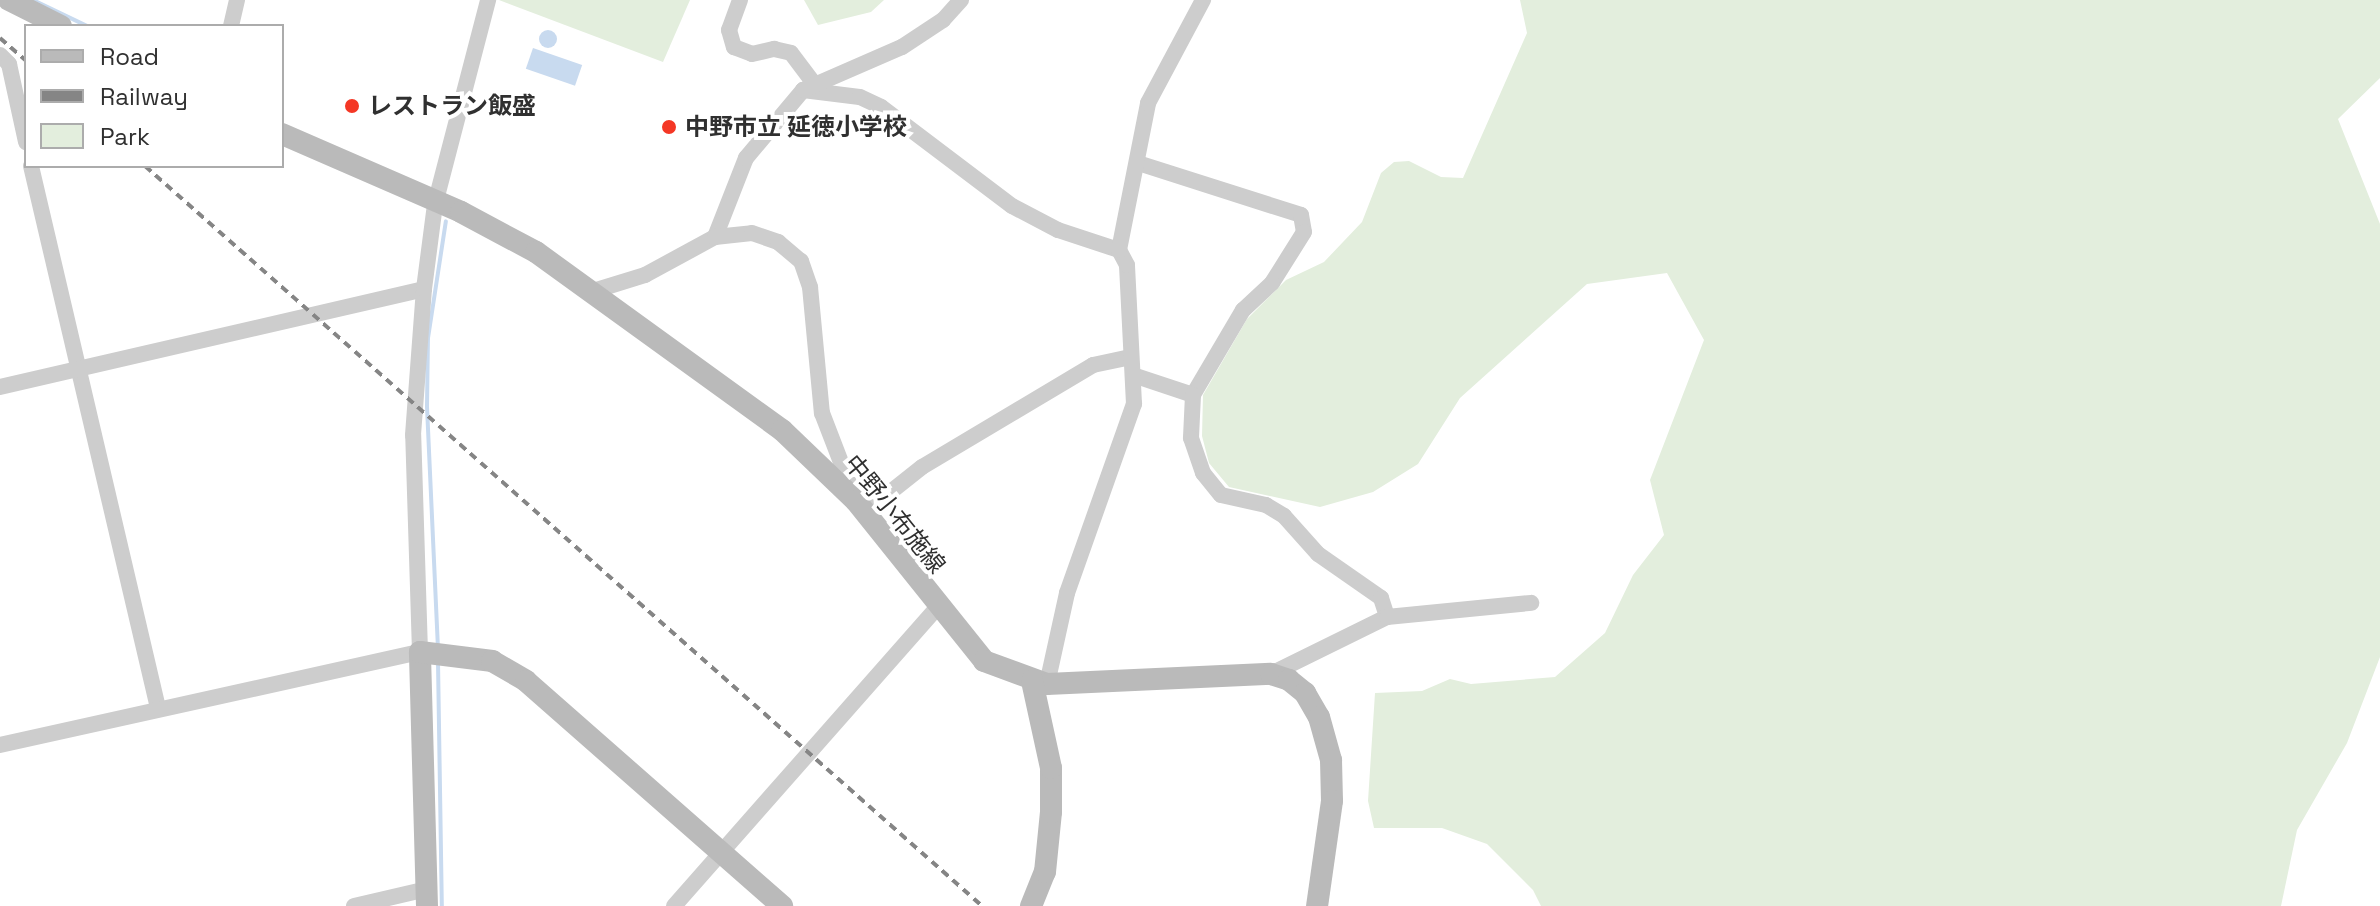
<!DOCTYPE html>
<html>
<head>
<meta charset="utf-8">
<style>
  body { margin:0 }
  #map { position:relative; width:2380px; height:906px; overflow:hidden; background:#fff; font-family:"Space Grotesk","Noto Sans JP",sans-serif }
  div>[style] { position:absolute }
  .green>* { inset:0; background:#e3eedd }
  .water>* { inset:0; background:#c8daef; transform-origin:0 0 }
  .round { border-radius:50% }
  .stream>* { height:4px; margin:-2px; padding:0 2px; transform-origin:2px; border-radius:2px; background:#c8daef }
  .street>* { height:16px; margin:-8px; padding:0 8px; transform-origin:8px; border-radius:8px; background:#cdcdcd }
  .secondary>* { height:22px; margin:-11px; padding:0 11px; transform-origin:11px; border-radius:11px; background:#bababa }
  .rail>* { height:4px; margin-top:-2px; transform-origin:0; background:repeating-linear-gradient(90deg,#858585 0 8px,transparent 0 14px) }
  .dots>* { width:22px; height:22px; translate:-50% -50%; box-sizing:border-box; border:4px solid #fff; border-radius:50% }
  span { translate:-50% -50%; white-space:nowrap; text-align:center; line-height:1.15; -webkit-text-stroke:8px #fff; paint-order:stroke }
  .poi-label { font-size:24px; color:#303030; font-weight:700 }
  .left { translate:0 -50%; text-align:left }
  .street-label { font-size:24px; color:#303030 }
  .legend { position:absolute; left:24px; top:24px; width:260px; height:144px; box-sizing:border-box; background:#fff; border:2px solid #acacac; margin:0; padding:10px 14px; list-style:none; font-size:24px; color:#303030 }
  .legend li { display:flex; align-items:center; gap:16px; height:40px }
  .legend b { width:40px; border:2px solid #acacac }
</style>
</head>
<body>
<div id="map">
  <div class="green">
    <i style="clip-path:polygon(499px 0,690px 0,663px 62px)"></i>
    <i style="clip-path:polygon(804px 0,884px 0,871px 12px,818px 25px)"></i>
    <i style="clip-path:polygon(1520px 0,2380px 0,2380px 78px,2338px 119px,2380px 224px,2380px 657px,2347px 743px,2297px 830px,2281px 906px,1541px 906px,1533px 890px,1487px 844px,1442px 828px,1374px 828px,1368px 801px,1375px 693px,1422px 691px,1450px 679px,1471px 684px,1555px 677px,1605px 633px,1633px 575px,1664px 535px,1650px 480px,1704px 340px,1667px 273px,1587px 284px,1460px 398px,1418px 464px,1373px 492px,1320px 507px,1229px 487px,1209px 463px,1202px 436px,1203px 395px,1247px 319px,1286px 280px,1324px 262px,1362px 222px,1381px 173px,1394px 162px,1409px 161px,1441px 177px,1463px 178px,1527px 33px)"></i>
  </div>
  <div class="water">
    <i class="round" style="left:539px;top:30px;width:18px;height:18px"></i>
    <i style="left:533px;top:48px;width:52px;height:22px;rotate:19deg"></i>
  </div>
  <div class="stream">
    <i style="left:35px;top:1px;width:58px;rotate:25.7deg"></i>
    <i style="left:438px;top:649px;width:243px;rotate:-92.6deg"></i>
    <i style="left:427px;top:406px;width:68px;rotate:-89.2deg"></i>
    <i style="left:428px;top:338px;width:118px;rotate:-81.3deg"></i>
    <i style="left:438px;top:662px;width:244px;rotate:89.1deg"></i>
  </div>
  <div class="street">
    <i style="left:740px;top:0;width:32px;rotate:110deg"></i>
    <i style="left:729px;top:30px;width:18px;rotate:74deg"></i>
    <i style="left:734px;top:47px;width:19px;rotate:21deg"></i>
    <i style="left:752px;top:54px;width:23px;rotate:-13deg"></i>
    <i style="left:774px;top:49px;width:17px;rotate:13deg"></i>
    <i style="left:791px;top:53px;width:36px;rotate:53deg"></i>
    <i style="left:231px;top:26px;width:27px;rotate:-77deg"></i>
    <i style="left:0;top:55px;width:13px;rotate:45deg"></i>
    <i style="left:9px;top:64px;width:80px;rotate:77.7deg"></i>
    <i style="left:803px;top:90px;width:57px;rotate:7deg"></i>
    <i style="left:860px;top:97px;width:23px;rotate:25deg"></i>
    <i style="left:881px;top:107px;width:164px;rotate:37.1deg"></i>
    <i style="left:1012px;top:206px;width:52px;rotate:27.6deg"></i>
    <i style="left:1058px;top:230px;width:64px;rotate:18.2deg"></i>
    <i style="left:1138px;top:163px;width:171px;rotate:17.7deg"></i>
    <i style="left:1301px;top:215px;width:17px;rotate:80deg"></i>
    <i style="left:1304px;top:232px;width:60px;rotate:122.1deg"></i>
    <i style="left:1272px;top:283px;width:40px;rotate:137deg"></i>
    <i style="left:1243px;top:310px;width:99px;rotate:120.5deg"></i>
    <i style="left:31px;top:166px;width:557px;rotate:76.81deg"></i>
    <i style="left:715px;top:237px;width:85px;rotate:-68.6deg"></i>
    <i style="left:746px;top:158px;width:89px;rotate:-50deg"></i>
    <i style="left:803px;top:90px;width:108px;rotate:-23.5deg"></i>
    <i style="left:902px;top:47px;width:49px;rotate:-33.4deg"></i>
    <i style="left:943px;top:20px;width:27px;rotate:-48deg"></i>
    <i style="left:590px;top:292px;width:58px;rotate:-17.2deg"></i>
    <i style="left:645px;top:275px;width:80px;rotate:-28.5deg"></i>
    <i style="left:715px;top:237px;width:37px;rotate:-6deg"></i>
    <i style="left:752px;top:233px;width:28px;rotate:19deg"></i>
    <i style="left:778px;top:242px;width:30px;rotate:40deg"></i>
    <i style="left:801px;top:261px;width:28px;rotate:71deg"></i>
    <i style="left:810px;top:287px;width:127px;rotate:84.6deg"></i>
    <i style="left:822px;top:413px;width:89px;rotate:68.9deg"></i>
    <i style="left:1133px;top:375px;width:63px;rotate:18.4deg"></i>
    <i style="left:1193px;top:395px;width:43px;rotate:92.7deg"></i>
    <i style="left:1191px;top:438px;width:37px;rotate:71deg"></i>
    <i style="left:1203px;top:473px;width:28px;rotate:51deg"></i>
    <i style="left:1221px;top:495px;width:46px;rotate:12.5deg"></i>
    <i style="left:1266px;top:505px;width:21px;rotate:31deg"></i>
    <i style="left:1284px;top:516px;width:51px;rotate:48.2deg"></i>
    <i style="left:1318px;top:554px;width:77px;rotate:34.9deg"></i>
    <i style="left:1381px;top:598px;width:20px;rotate:72deg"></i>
    <i style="left:0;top:387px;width:435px;rotate:-13deg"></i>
    <i style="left:864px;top:513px;width:74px;rotate:-38.4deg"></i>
    <i style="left:922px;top:467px;width:199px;rotate:-30.8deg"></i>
    <i style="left:1093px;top:365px;width:38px;rotate:-12deg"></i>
    <i style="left:1271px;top:674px;width:129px;rotate:-26.2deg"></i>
    <i style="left:1387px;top:617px;width:145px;rotate:-5.6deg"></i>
    <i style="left:1047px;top:684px;width:93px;rotate:-77.6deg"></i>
    <i style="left:1067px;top:593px;width:201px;rotate:-70.5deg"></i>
    <i style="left:1134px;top:404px;width:139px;rotate:-92.9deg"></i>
    <i style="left:1127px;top:265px;width:17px;rotate:-118deg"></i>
    <i style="left:1119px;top:250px;width:150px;rotate:-78.8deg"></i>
    <i style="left:1148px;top:103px;width:117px;rotate:-61.9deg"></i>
    <i style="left:0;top:745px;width:430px;rotate:-12.5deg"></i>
    <i style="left:420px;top:652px;width:217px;rotate:-91.8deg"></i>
    <i style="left:413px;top:435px;width:146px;rotate:-85.7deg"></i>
    <i style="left:424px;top:289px;width:86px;rotate:-82.6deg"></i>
    <i style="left:435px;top:204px;width:211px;rotate:-75.4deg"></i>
    <i style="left:354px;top:906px;width:75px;rotate:-13.1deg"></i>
    <i style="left:674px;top:906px;width:397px;rotate:-48.6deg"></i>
  </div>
  <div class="secondary">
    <i style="left:9px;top:0;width:58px;rotate:26.6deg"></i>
    <i style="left:282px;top:134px;width:195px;rotate:23.5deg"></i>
    <i style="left:461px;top:212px;width:85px;rotate:28.1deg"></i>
    <i style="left:536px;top:252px;width:304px;rotate:35.9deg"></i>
    <i style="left:782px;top:430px;width:103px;rotate:43.8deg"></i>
    <i style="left:856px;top:501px;width:205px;rotate:51.3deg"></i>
    <i style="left:984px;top:661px;width:67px;rotate:20.1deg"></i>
    <i style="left:1047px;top:684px;width:224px;rotate:-2.6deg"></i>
    <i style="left:1271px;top:674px;width:19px;rotate:18deg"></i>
    <i style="left:1289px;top:680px;width:21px;rotate:39deg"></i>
    <i style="left:1305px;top:693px;width:28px;rotate:60deg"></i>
    <i style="left:1319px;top:717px;width:45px;rotate:74.4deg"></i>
    <i style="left:1331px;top:760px;width:41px;rotate:88.6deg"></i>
    <i style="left:1332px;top:801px;width:106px;rotate:98.1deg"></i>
    <i style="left:427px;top:906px;width:254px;rotate:-91.6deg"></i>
    <i style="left:420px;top:652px;width:73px;rotate:7.1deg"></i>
    <i style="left:492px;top:661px;width:39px;rotate:30deg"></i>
    <i style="left:526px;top:681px;width:341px;rotate:41.3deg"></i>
    <i style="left:1031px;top:906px;width:37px;rotate:-68deg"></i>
    <i style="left:1045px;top:872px;width:60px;rotate:-84.3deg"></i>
    <i style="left:1051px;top:812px;width:44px;rotate:-90deg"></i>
    <i style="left:1051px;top:768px;width:89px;rotate:-102.3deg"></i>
  </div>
  <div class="rail">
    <i style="left:0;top:38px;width:35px;rotate:41deg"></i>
    <i style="left:145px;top:166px;width:1117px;rotate:41.48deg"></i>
  </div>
  <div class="dots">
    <i style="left:352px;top:106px;background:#f43725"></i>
    <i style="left:669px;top:127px;background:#f43725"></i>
  </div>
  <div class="poi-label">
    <span class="left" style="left:368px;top:106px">レストラン飯盛</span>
    <span class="left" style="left:685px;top:127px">中野市立 延徳小学校</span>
  </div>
  <div class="street-label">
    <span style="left:895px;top:514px;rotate:51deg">中野小布施線</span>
  </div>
  <ul class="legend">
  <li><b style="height:10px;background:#bababa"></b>Road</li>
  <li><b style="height:10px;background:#858585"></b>Railway</li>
  <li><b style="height:22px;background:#e3eedd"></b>Park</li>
  </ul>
</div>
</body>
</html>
